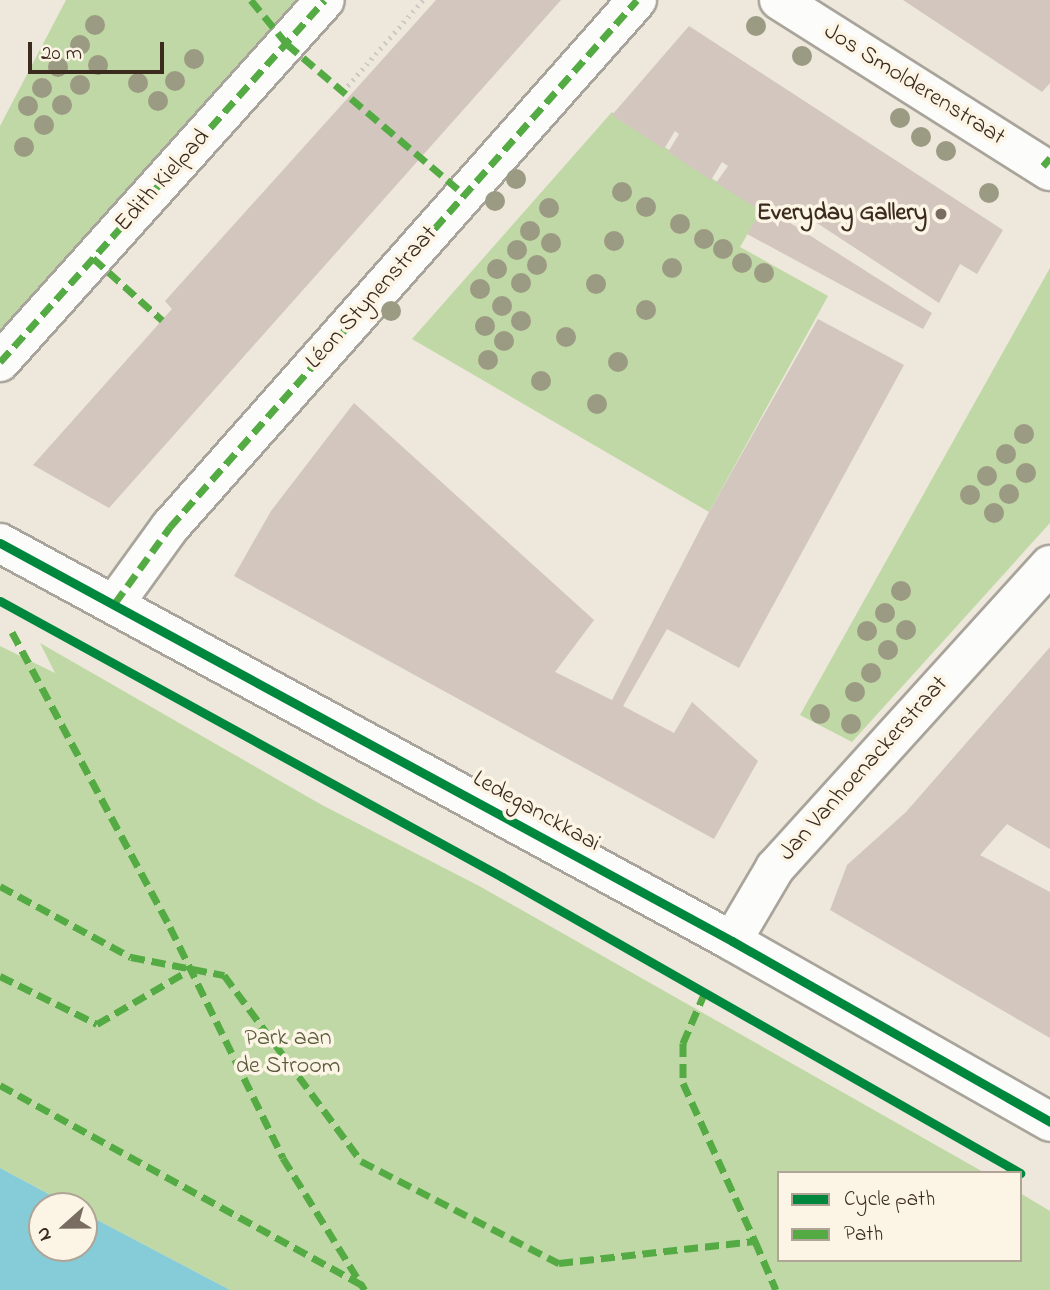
<!DOCTYPE html>
<html>
<head>
<meta charset="utf-8">
<style>
  body { margin:0 }
  #map { position:relative; width:1050px; height:1290px; overflow:hidden; background:#ede8db; font-family:"Indie Flower",sans-serif }
  div>[style] { position:absolute }
  .green>* { inset:0; background:#c0d8a6 }
  .water>* { inset:0; background:#85cbd8 }
  .building>* { inset:0; background:#d2c6be }
  .path>* { height:4.5px; margin-top:-2.25px; transform-origin:0; background:repeating-linear-gradient(90deg,#cdcac6 0 2px,transparent 0 7px) }
  .roads { filter:drop-shadow(2px 0 #a9a49b) drop-shadow(-2px 0 #a9a49b) drop-shadow(0 2px #a9a49b) drop-shadow(0 -2px #a9a49b) }
  .street>* { height:38px; margin:-19px; padding:0 19px; transform-origin:19px; border-radius:19px; background:#fcfcfa }
  .secondary>* { height:38px; margin:-19px; padding:0 19px; transform-origin:19px; border-radius:19px; background:#fcfcfa }
  .quiet>* { height:7px; margin-top:-3.5px; transform-origin:0; background:repeating-linear-gradient(90deg,#55ab43 0 14px,transparent 0 21px) }
  .cycleway>* { height:9px; margin:-4.5px; padding:0 4.5px; transform-origin:4.5px; border-radius:4.5px; background:#00873e }
  .trees>* { width:20px; height:20px; margin:-10px; border-radius:50%; background:#9b9a82 }
  .dots>* { width:19px; height:19px; translate:-50% -50%; box-sizing:border-box; border:4px solid #fcf5e5; border-radius:50% }
  span { translate:-50% -50%; white-space:nowrap; text-align:center; line-height:1.15; -webkit-text-stroke:7px #fcf5e5; paint-order:stroke }
  .street-label { font-size:24px; color:#3b2a1e }
  .poi-label { font-size:24px; color:#3b2a1e; font-weight:700 }
  .right { translate:-100% -50%; text-align:right }
  .park-label { font-size:24px; color:#585a3a }
  .legend { position:absolute; left:777px; top:1171px; width:245px; height:91px; box-sizing:border-box; background:#fcf5e5; border:2px solid #afa495; margin:0; padding:9px 12px; list-style:none; font-size:21px; color:#3b2a1e }
  .legend li { display:flex; align-items:center; gap:14px; height:35px }
  .legend b { width:35px; border:2px solid #afa495 }
  .north { position:absolute; left:28px; top:1192px; width:70px; height:70px; box-sizing:border-box; background:#fcf5e5; border:2px solid #afa495; border-radius:50%; rotate:249deg; font-size:19px; font-weight:700; line-height:28px; text-align:center; color:#3b2a1e }
  .north::after { content:''; display:block; margin:auto; width:24px; height:32px; background:#796c60; clip-path:polygon(50% 0,100% 100%,50% 72%,0 100%) }
  .scale { position:absolute; left:28px; top:42px; width:136px; height:32px; box-sizing:border-box; border:4px solid #3b2a1e; border-top:0; padding-left:9px; font-size:21px; line-height:24px; white-space:nowrap; color:#3b2a1e; -webkit-text-stroke:5px #fcf5e5; paint-order:stroke }
</style>
</head>
<body>
<div id="map">
  <div class="green">
    <i style="clip-path:polygon(66px 0,300px 0,0 337px,0 126px)"></i>
    <i style="clip-path:polygon(612px 112px,761px 211px,740px 247px,828px 296px,709px 512px,412px 339px)"></i>
    <i style="clip-path:polygon(1050px 268px,1050px 523px,852px 742px,800px 715px)"></i>
    <i style="clip-path:polygon(40px 643px,322px 805px,481px 887px,985px 1173px,779px 1173px,779px 1260px,1020px 1260px,1020px 1193px,1050px 1211px,1050px 1290px,230px 1290px,84px 1213px,84px 1206px,71px 1206px,0 1168px,0 646px,55px 673px)"></i>
  </div>
  <div class="water">
    <i style="clip-path:polygon(0 1168px,71px 1206px,42px 1206px,42px 1248px,84px 1248px,84px 1213px,230px 1290px,0 1290px)"></i>
  </div>
  <div class="building">
    <i style="clip-path:polygon(436px 0,561px 0,109px 508px,33px 465px,172px 309px,165px 301px)"></i>
    <i style="clip-path:polygon(903px 0,1050px 0,1050px 83px,1042px 92px)"></i>
    <i style="clip-path:polygon(689px 26px,1003px 230px,977px 274px,960px 264px,939px 303px,794px 208px,787px 221px,932px 313px,923px 329px,747px 234px,761px 211px,716px 183px,728px 166px,722px 162px,711px 180px,668px 152px,679px 134px,675px 131px,664px 149px,612px 115px)"></i>
    <i style="clip-path:polygon(818px 319px,904px 365px,739px 668px,667px 629px,623px 706px,674px 733px,692px 702px,758px 761px,714px 839px,234px 576px,271px 511px,354px 403px,594px 620px,555px 672px,612px 700px,709px 512px)"></i>
    <i style="clip-path:polygon(1050px 647px,1050px 849px,1007px 824px,980px 855px,1050px 892px,1050px 1038px,830px 910px,847px 865px,906px 812px)"></i>
  </div>
  <div class="path">
    <i style="left:343px;top:91px;width:121px;rotate:-48.7deg"></i>
  </div>
  <div class="roads">
    <div class="street">
      <i style="left:779px;top:0;width:320px;rotate:32.3deg"></i>
      <i style="left:0;top:362px;width:486px;rotate:-48.1deg"></i>
      <i style="left:115px;top:603px;width:94px;rotate:-54.1deg"></i>
      <i style="left:170px;top:527px;width:704px;rotate:-48.45deg"></i>
      <i style="left:732px;top:941px;width:85px;rotate:-59.5deg"></i>
      <i style="left:775px;top:868px;width:409px;rotate:-47.8deg"></i>
    </div>
    <div class="secondary">
      <i style="left:0;top:543px;width:833px;rotate:28.53deg"></i>
      <i style="left:732px;top:941px;width:366px;rotate:29.6deg"></i>
    </div>
  </div>
  <div class="quiet">
    <i style="left:251px;top:0;width:57px;rotate:50.7deg"></i>
    <i style="left:287px;top:44px;width:232px;rotate:40.3deg"></i>
    <i style="left:1043px;top:166px;width:11px;rotate:-49deg"></i>
    <i style="left:93px;top:258px;width:93px;rotate:41.9deg"></i>
    <i style="left:0;top:362px;width:486px;rotate:-48.1deg"></i>
    <i style="left:115px;top:603px;width:94px;rotate:-54.1deg"></i>
    <i style="left:170px;top:527px;width:704px;rotate:-48.45deg"></i>
    <i style="left:12px;top:632px;width:335px;rotate:61.8deg"></i>
    <i style="left:170px;top:927px;width:257px;rotate:63.9deg"></i>
    <i style="left:283px;top:1158px;width:155px;rotate:58.2deg"></i>
    <i style="left:0;top:886px;width:149px;rotate:28.5deg"></i>
    <i style="left:131px;top:957px;width:95px;rotate:11deg"></i>
    <i style="left:224px;top:975px;width:231px;rotate:53.6deg"></i>
    <i style="left:361px;top:1161px;width:223px;rotate:27.3deg"></i>
    <i style="left:559px;top:1263px;width:197px;rotate:-6.4deg"></i>
    <i style="left:755px;top:1241px;width:53px;rotate:66.8deg"></i>
    <i style="left:0;top:976px;width:108px;rotate:26.3deg"></i>
    <i style="left:97px;top:1024px;width:109px;rotate:-30.3deg"></i>
    <i style="left:705px;top:992px;width:56px;rotate:113.3deg"></i>
    <i style="left:683px;top:1043px;width:40px;rotate:90deg"></i>
    <i style="left:683px;top:1083px;width:174px;rotate:65.5deg"></i>
    <i style="left:0;top:1085px;width:414px;rotate:28.9deg"></i>
  </div>
  <div class="cycleway">
    <i style="left:0;top:543px;width:833px;rotate:28.53deg"></i>
    <i style="left:732px;top:941px;width:366px;rotate:29.6deg"></i>
    <i style="left:0;top:601px;width:573px;rotate:28.8deg"></i>
    <i style="left:502px;top:877px;width:597px;rotate:29.74deg"></i>
  </div>
  <div class="trees">
    <i style="left:95px;top:25px"></i>
    <i style="left:756px;top:26px"></i>
    <i style="left:80px;top:45px"></i>
    <i style="left:802px;top:56px"></i>
    <i style="left:194px;top:59px"></i>
    <i style="left:98px;top:65px"></i>
    <i style="left:58px;top:67px"></i>
    <i style="left:175px;top:81px"></i>
    <i style="left:138px;top:83px"></i>
    <i style="left:80px;top:85px"></i>
    <i style="left:42px;top:88px"></i>
    <i style="left:158px;top:101px"></i>
    <i style="left:62px;top:105px"></i>
    <i style="left:28px;top:106px"></i>
    <i style="left:900px;top:118px"></i>
    <i style="left:44px;top:125px"></i>
    <i style="left:921px;top:137px"></i>
    <i style="left:24px;top:147px"></i>
    <i style="left:946px;top:151px"></i>
    <i style="left:516px;top:179px"></i>
    <i style="left:622px;top:192px"></i>
    <i style="left:989px;top:193px"></i>
    <i style="left:495px;top:201px"></i>
    <i style="left:646px;top:207px"></i>
    <i style="left:549px;top:208px"></i>
    <i style="left:680px;top:224px"></i>
    <i style="left:530px;top:231px"></i>
    <i style="left:704px;top:239px"></i>
    <i style="left:614px;top:241px"></i>
    <i style="left:551px;top:243px"></i>
    <i style="left:723px;top:249px"></i>
    <i style="left:517px;top:250px"></i>
    <i style="left:742px;top:263px"></i>
    <i style="left:537px;top:265px"></i>
    <i style="left:672px;top:268px"></i>
    <i style="left:497px;top:269px"></i>
    <i style="left:764px;top:273px"></i>
    <i style="left:521px;top:283px"></i>
    <i style="left:596px;top:284px"></i>
    <i style="left:480px;top:289px"></i>
    <i style="left:502px;top:306px"></i>
    <i style="left:646px;top:310px"></i>
    <i style="left:391px;top:311px"></i>
    <i style="left:521px;top:321px"></i>
    <i style="left:485px;top:326px"></i>
    <i style="left:566px;top:337px"></i>
    <i style="left:504px;top:341px"></i>
    <i style="left:488px;top:360px"></i>
    <i style="left:618px;top:362px"></i>
    <i style="left:541px;top:381px"></i>
    <i style="left:597px;top:404px"></i>
    <i style="left:1024px;top:434px"></i>
    <i style="left:1006px;top:454px"></i>
    <i style="left:1026px;top:473px"></i>
    <i style="left:987px;top:476px"></i>
    <i style="left:1009px;top:494px"></i>
    <i style="left:970px;top:495px"></i>
    <i style="left:994px;top:513px"></i>
    <i style="left:901px;top:591px"></i>
    <i style="left:885px;top:613px"></i>
    <i style="left:906px;top:630px"></i>
    <i style="left:867px;top:631px"></i>
    <i style="left:888px;top:650px"></i>
    <i style="left:871px;top:673px"></i>
    <i style="left:855px;top:692px"></i>
    <i style="left:820px;top:714px"></i>
    <i style="left:851px;top:724px"></i>
  </div>
  <div class="dots">
    <i style="left:941px;top:214px;background:#796c60"></i>
  </div>
  <div class="street-label">
    <span style="left:914px;top:85px;rotate:32deg">Jos Smolderenstraat</span>
    <span style="left:163px;top:181px;rotate:-48deg">Edith Kielpad</span>
    <span style="left:372px;top:298px;rotate:-48deg">Léon Stynenstraat</span>
    <span style="left:864px;top:769px;rotate:-48deg">Jan Vanhoenackerstraat</span>
    <span style="left:536px;top:812px;rotate:29deg">Ledeganckkaai</span>
  </div>
  <div class="poi-label">
    <span class="right" style="left:927px;top:214px">Everyday Gallery</span>
  </div>
  <div class="park-label">
    <span style="left:288px;top:1053px">Park aan<br>de Stroom</span>
  </div>
  <ul class="legend">
  <li><b style="height:9px;background:#00873e"></b>Cycle path</li>
  <li><b style="height:9px;background:#55ab43"></b>Path</li>
  </ul>
  <div class="north">N</div>
  <div class="scale">20 m</div>
</div>
</body>
</html>
